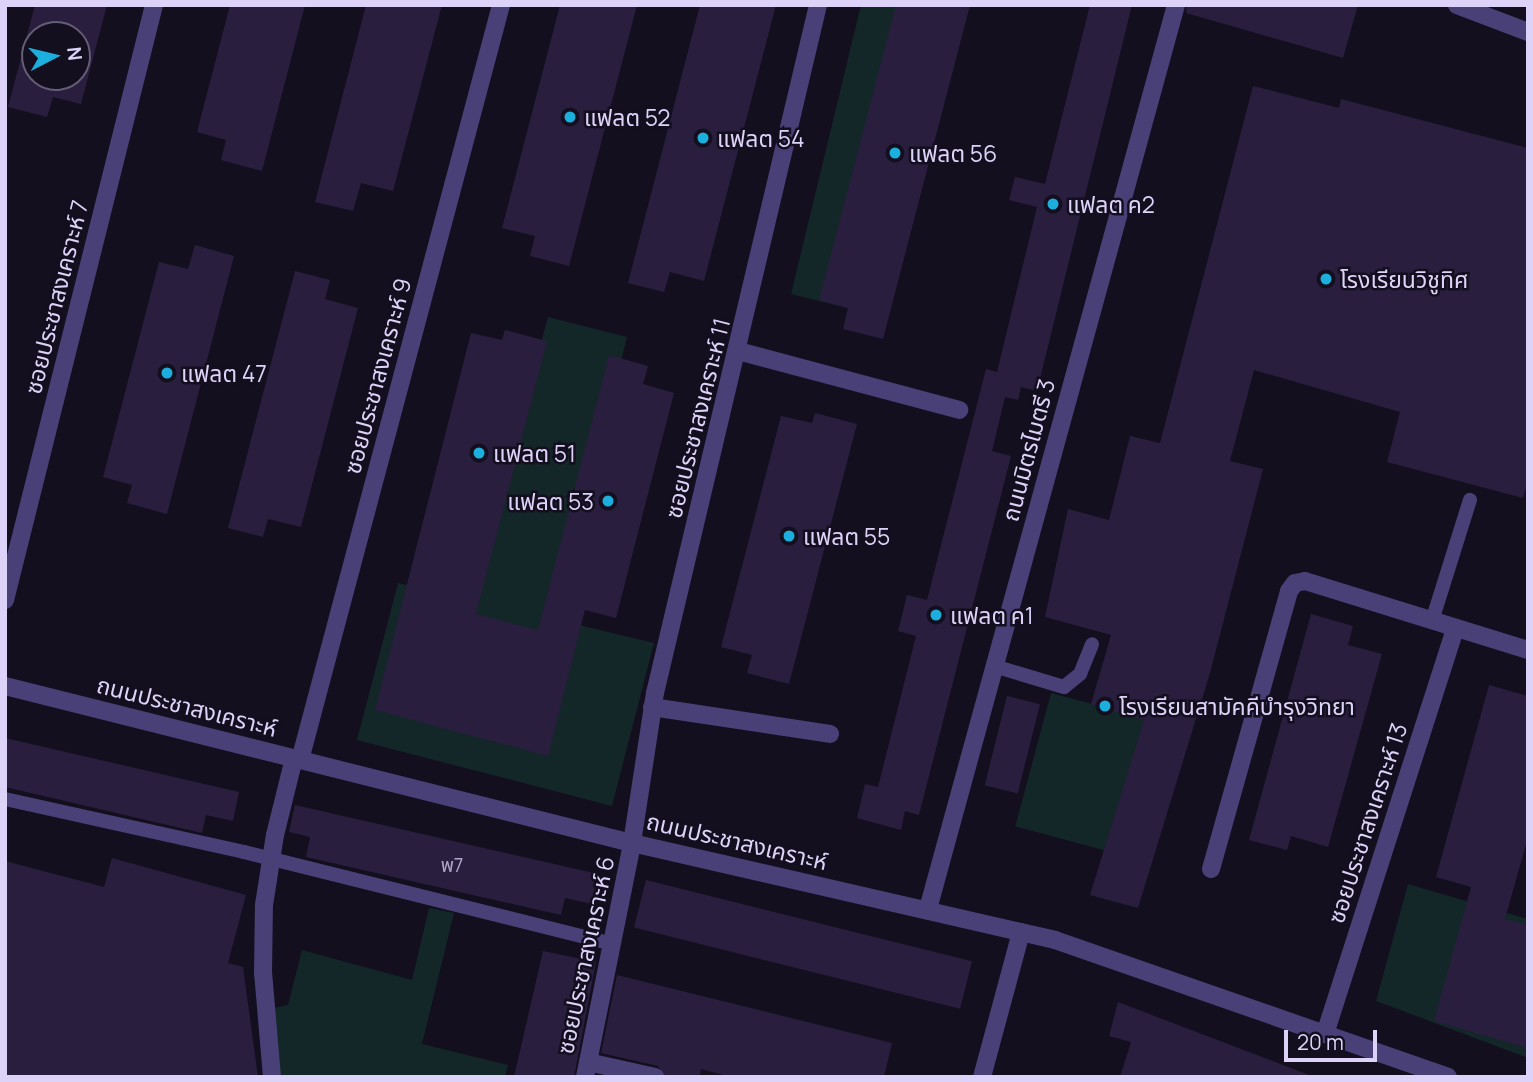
<!DOCTYPE html>
<html>
<head>
<meta charset="utf-8">
<style>
  body { margin:0 }
  #map { position:relative; width:1533px; height:1082px; overflow:hidden; background:#140f1f; font-family:Manrope,"Noto Sans Thai",sans-serif }
  div>[style] { position:absolute }
  .green>* { inset:0; background:#132628; transform-origin:0 0 }
  .building>* { inset:0; background:#291e3e; transform-origin:0 0 }
  .service>* { height:14px; margin:-7px; padding:0 7px; transform-origin:7px; border-radius:7px; background:#4a4078 }
  .pedestrian>* { height:18px; margin:-9px; padding:0 9px; transform-origin:9px; border-radius:9px; background:#4a4078 }
  .minor>* { height:18px; margin:-9px; padding:0 9px; transform-origin:9px; border-radius:9px; background:#4a4078 }
  .tertiary>* { height:18px; margin:-9px; padding:0 9px; transform-origin:9px; border-radius:9px; background:#4a4078 }
  .dots>* { width:19px; height:19px; translate:-50% -50%; box-sizing:border-box; border:4px solid #140f1f; border-radius:50% }
  span { translate:-50% -50%; white-space:nowrap; text-align:center; line-height:1.15; -webkit-text-stroke:5px #140f1f; paint-order:stroke }
  .number-label { font-size:19px; color:#b0a6ca }
  .number-label span { -webkit-text-stroke-width:0 }
  .poi-label { font-size:23px; color:#ddd3f9 }
  .left { translate:0 -50%; text-align:left }
  .right { translate:-100% -50%; text-align:right }
  .street-label { font-size:23px; color:#ddd3f9 }
  .frame { position:absolute; inset:0; border:7px solid #ddd3f9; pointer-events:none }
  .north { position:absolute; left:21px; top:21px; width:70px; height:70px; box-sizing:border-box; background:#140f1f; border:2px solid #645d76; border-radius:50%; rotate:83deg; font-size:19px; font-weight:700; line-height:28px; text-align:center; color:#ddd3f9 }
  .north::after { content:''; display:block; margin:auto; width:24px; height:32px; background:#1cafdd; clip-path:polygon(50% 0,100% 100%,50% 72%,0 100%) }
  .scale { position:absolute; left:1284px; top:1030px; width:93px; height:32px; box-sizing:border-box; border:4px solid #ddd3f9; border-top:0; padding-left:9px; font-size:21px; line-height:24px; white-space:nowrap; color:#ddd3f9; -webkit-text-stroke:5px #140f1f; paint-order:stroke }
</style>
</head>
<body>
<div id="map">
  <div class="green">
    <i style="clip-path:polygon(861px 5px,970px 5px,875px 315px,791px 294px)"></i>
    <i style="clip-path:polygon(548px 317px,627px 337px,558px 620px,654px 643px,612px 806px,357px 740px,398px 583px,472px 599px)"></i>
    <i style="left:1051px;top:693px;width:98px;height:138px;rotate:15deg"></i>
    <i style="clip-path:polygon(1408px 884px,1528px 919px,1528px 1058px,1376px 1001px)"></i>
    <i style="clip-path:polygon(429px 908px,454px 913px,422px 1044px,508px 1065px,505px 1077px,277px 1077px,274px 1008px,288px 1005px,302px 950px,412px 980px)"></i>
  </div>
  <div class="building">
    <i style="clip-path:polygon(evenodd,35px 5px,107px 5px,81px 104px,53px 97px,47px 117px,8px 107px,35px 5px,35px 35px,77px 35px,77px 77px,35px 77px,35px 35px)"></i>
    <i style="clip-path:polygon(230px 5px,305px 5px,262px 171px,221px 160px,226px 140px,197px 132px)"></i>
    <i style="clip-path:polygon(366px 5px,442px 5px,393px 191px,361px 183px,353px 211px,315px 202px)"></i>
    <i style="clip-path:polygon(560px 5px,637px 5px,569px 266px,530px 256px,535px 236px,502px 228px)"></i>
    <i style="clip-path:polygon(700px 5px,776px 5px,704px 281px,670px 272px,664px 292px,628px 283px)"></i>
    <i style="clip-path:polygon(896px 5px,970px 5px,883px 339px,843px 329px,848px 308px,819px 300px)"></i>
    <i style="clip-path:polygon(1090px 5px,1132px 5px,1037px 391px,1021px 387px,1018px 400px,1005px 397px,992px 451px,1011px 456px,919px 815px,905px 811px,901px 830px,857px 818px,865px 784px,878px 787px,916px 636px,898px 631px,907px 595px,927px 600px,986px 369px,997px 372px,1037px 207px,1009px 200px,1015px 177px,1045px 184px)"></i>
    <i style="clip-path:polygon(1187px 5px,1358px 5px,1343px 58px,1186px 13px)"></i>
    <i style="clip-path:polygon(1253px 86px,1339px 108px,1341px 99px,1528px 148px,1528px 480px,1523px 498px,1387px 462px,1400px 412px,1254px 370px,1230px 461px,1263px 469px,1210px 673px,1138px 908px,1090px 895px,1144px 720px,1091px 704px,1111px 635px,1045px 617px,1068px 509px,1109px 520px,1130px 436px,1160px 443px)"></i>
    <i style="clip-path:polygon(195px 245px,234px 256px,167px 514px,127px 503px,132px 485px,103px 477px,159px 262px,188px 269px)"></i>
    <i style="clip-path:polygon(295px 271px,330px 280px,325px 299px,358px 308px,301px 527px,268px 519px,263px 537px,228px 528px)"></i>
    <i style="clip-path:polygon(505px 330px,547px 341px,476px 614px,538px 630px,609px 355px,648px 366px,643px 384px,674px 393px,616px 618px,585px 610px,548px 756px,375px 710px,471px 333px,502px 340px)"></i>
    <i style="clip-path:polygon(815px 413px,857px 424px,789px 684px,747px 673px,752px 655px,721px 647px,781px 416px,812px 423px)"></i>
    <i style="clip-path:polygon(1311px 614px,1353px 626px,1348px 645px,1382px 654px,1328px 847px,1291px 836px,1287px 850px,1249px 840px)"></i>
    <i style="clip-path:polygon(1489px 685px,1528px 696px,1528px 837px,1505px 919px,1528px 925px,1528px 1048px,1434px 1021px,1471px 887px,1436px 877px)"></i>
    <i style="left:1007px;top:696px;width:34px;height:92px;rotate:14deg"></i>
    <i style="clip-path:polygon(5px 738px,239px 792px,233px 821px,206px 815px,202px 833px,5px 787px)"></i>
    <i style="clip-path:polygon(295px 805px,598px 874px,592px 904px,565px 898px,561px 915px,306px 857px,310px 837px,289px 832px)"></i>
    <i style="clip-path:polygon(112px 858px,246px 895px,228px 963px,243px 967px,258px 1077px,5px 1077px,5px 861px,104px 887px)"></i>
    <i style="left:646px;top:880px;width:336px;height:49px;rotate:14deg"></i>
    <i style="clip-path:polygon(543px 951px,596px 962px,574px 1077px,514px 1077px)"></i>
    <i style="clip-path:polygon(617px 975px,892px 1043px,884px 1077px,731px 1077px,701px 1069px,700px 1077px,666px 1077px,658px 1066px,601px 1053px)"></i>
    <i style="clip-path:polygon(1118px 1002px,1309px 1075px,1309px 1077px,1120px 1077px,1131px 1042px,1109px 1036px)"></i>
  </div>
  <div class="service">
    <i style="left:1432px;top:621px;width:127px;rotate:-72.6deg"></i>
    <i style="left:994px;top:666px;width:73px;rotate:16.7deg"></i>
    <i style="left:1064px;top:687px;width:21px;rotate:-39deg"></i>
    <i style="left:1080px;top:674px;width:32px;rotate:-68deg"></i>
    <i style="left:5px;top:799px;width:245px;rotate:12.5deg"></i>
    <i style="left:244px;top:852px;width:379px;rotate:14deg"></i>
  </div>
  <div class="pedestrian">
    <i style="left:300px;top:760px;width:781px;rotate:-75.09deg"></i>
  </div>
  <div class="minor">
    <i style="left:1457px;top:5px;width:76px;rotate:20.8deg"></i>
    <i style="left:738px;top:351px;width:229px;rotate:14.9deg"></i>
    <i style="left:5px;top:600px;width:613px;rotate:-75.94deg"></i>
    <i style="left:652px;top:707px;width:180px;rotate:8.6deg"></i>
    <i style="left:1211px;top:869px;width:289px;rotate:-74.3deg"></i>
    <i style="left:1289px;top:591px;width:10px;rotate:-53deg"></i>
    <i style="left:1295px;top:583px;width:10px;rotate:-11deg"></i>
    <i style="left:1305px;top:581px;width:233px;rotate:17.2deg"></i>
    <i style="left:928px;top:909px;width:937px;rotate:-74.66deg"></i>
    <i style="left:1325px;top:1034px;width:426px;rotate:-72.2deg"></i>
    <i style="left:588px;top:1062px;width:69px;rotate:12.6deg"></i>
    <i style="left:272px;top:1077px;width:104px;rotate:-94.9deg"></i>
    <i style="left:263px;top:973px;width:68px;rotate:-89.2deg"></i>
    <i style="left:264px;top:905px;width:71px;rotate:-81.1deg"></i>
    <i style="left:275px;top:835px;width:79px;rotate:-76.1deg"></i>
    <i style="left:585px;top:1077px;width:239px;rotate:-78.6deg"></i>
    <i style="left:632px;top:843px;width:152px;rotate:-81.3deg"></i>
    <i style="left:655px;top:693px;width:707px;rotate:-76.67deg"></i>
    <i style="left:982px;top:1077px;width:150px;rotate:-74.9deg"></i>
  </div>
  <div class="tertiary">
    <i style="left:5px;top:686px;width:646px;rotate:14.06deg"></i>
    <i style="left:632px;top:843px;width:434px;rotate:12.9deg"></i>
    <i style="left:1055px;top:940px;width:416px;rotate:19.2deg"></i>
  </div>
  <div class="dots">
    <i style="left:570px;top:117px;background:#1cafdd"></i>
    <i style="left:703px;top:138px;background:#1cafdd"></i>
    <i style="left:895px;top:153px;background:#1cafdd"></i>
    <i style="left:1053px;top:204px;background:#1cafdd"></i>
    <i style="left:1326px;top:279px;background:#1cafdd"></i>
    <i style="left:167px;top:373px;background:#1cafdd"></i>
    <i style="left:479px;top:453px;background:#1cafdd"></i>
    <i style="left:608px;top:501px;background:#1cafdd"></i>
    <i style="left:789px;top:536px;background:#1cafdd"></i>
    <i style="left:936px;top:615px;background:#1cafdd"></i>
    <i style="left:1105px;top:706px;background:#1cafdd"></i>
  </div>
  <div class="number-label">
    <span style="left:452px;top:866px">พ7</span>
  </div>
  <div class="poi-label">
    <span class="left" style="left:584px;top:117px">แฟลต 52</span>
    <span class="left" style="left:717px;top:138px">แฟลต 54</span>
    <span class="left" style="left:909px;top:153px">แฟลต 56</span>
    <span class="left" style="left:1067px;top:204px">แฟลต ค2</span>
    <span class="left" style="left:1340px;top:279px">โรงเรียนวิชูทิศ</span>
    <span class="left" style="left:181px;top:373px">แฟลต 47</span>
    <span class="left" style="left:493px;top:453px">แฟลต 51</span>
    <span class="right" style="left:594px;top:501px">แฟลต 53</span>
    <span class="left" style="left:803px;top:536px">แฟลต 55</span>
    <span class="left" style="left:950px;top:615px">แฟลต ค1</span>
    <span class="left" style="left:1119px;top:706px">โรงเรียนสามัคคีบํารุงวิทยา</span>
  </div>
  <div class="street-label">
    <span style="left:56px;top:297px;rotate:-76deg">ซอยประชาสงเคราะห์ 7</span>
    <span style="left:377px;top:376px;rotate:-75deg">ซอยประชาสงเคราะห์ 9</span>
    <span style="left:697px;top:418px;rotate:-76deg">ซอยประชาสงเคราะห์ 11</span>
    <span style="left:1028px;top:450px;rotate:-75deg">ถนนมิตรไมตรี 3</span>
    <span style="left:187px;top:706px;rotate:14deg">ถนนประชาสงเคราะห์</span>
    <span style="left:1367px;top:823px;rotate:-72deg">ซอยประชาสงเคราะห์ 13</span>
    <span style="left:737px;top:841px;rotate:13deg">ถนนประชาสงเคราะห์</span>
    <span style="left:585px;top:955px;rotate:-78deg">ซอยประชาสงเคราะห์ 6</span>
  </div>
  <div class="frame"></div>
  <div class="north">N</div>
  <div class="scale">20 m</div>
</div>
</body>
</html>
